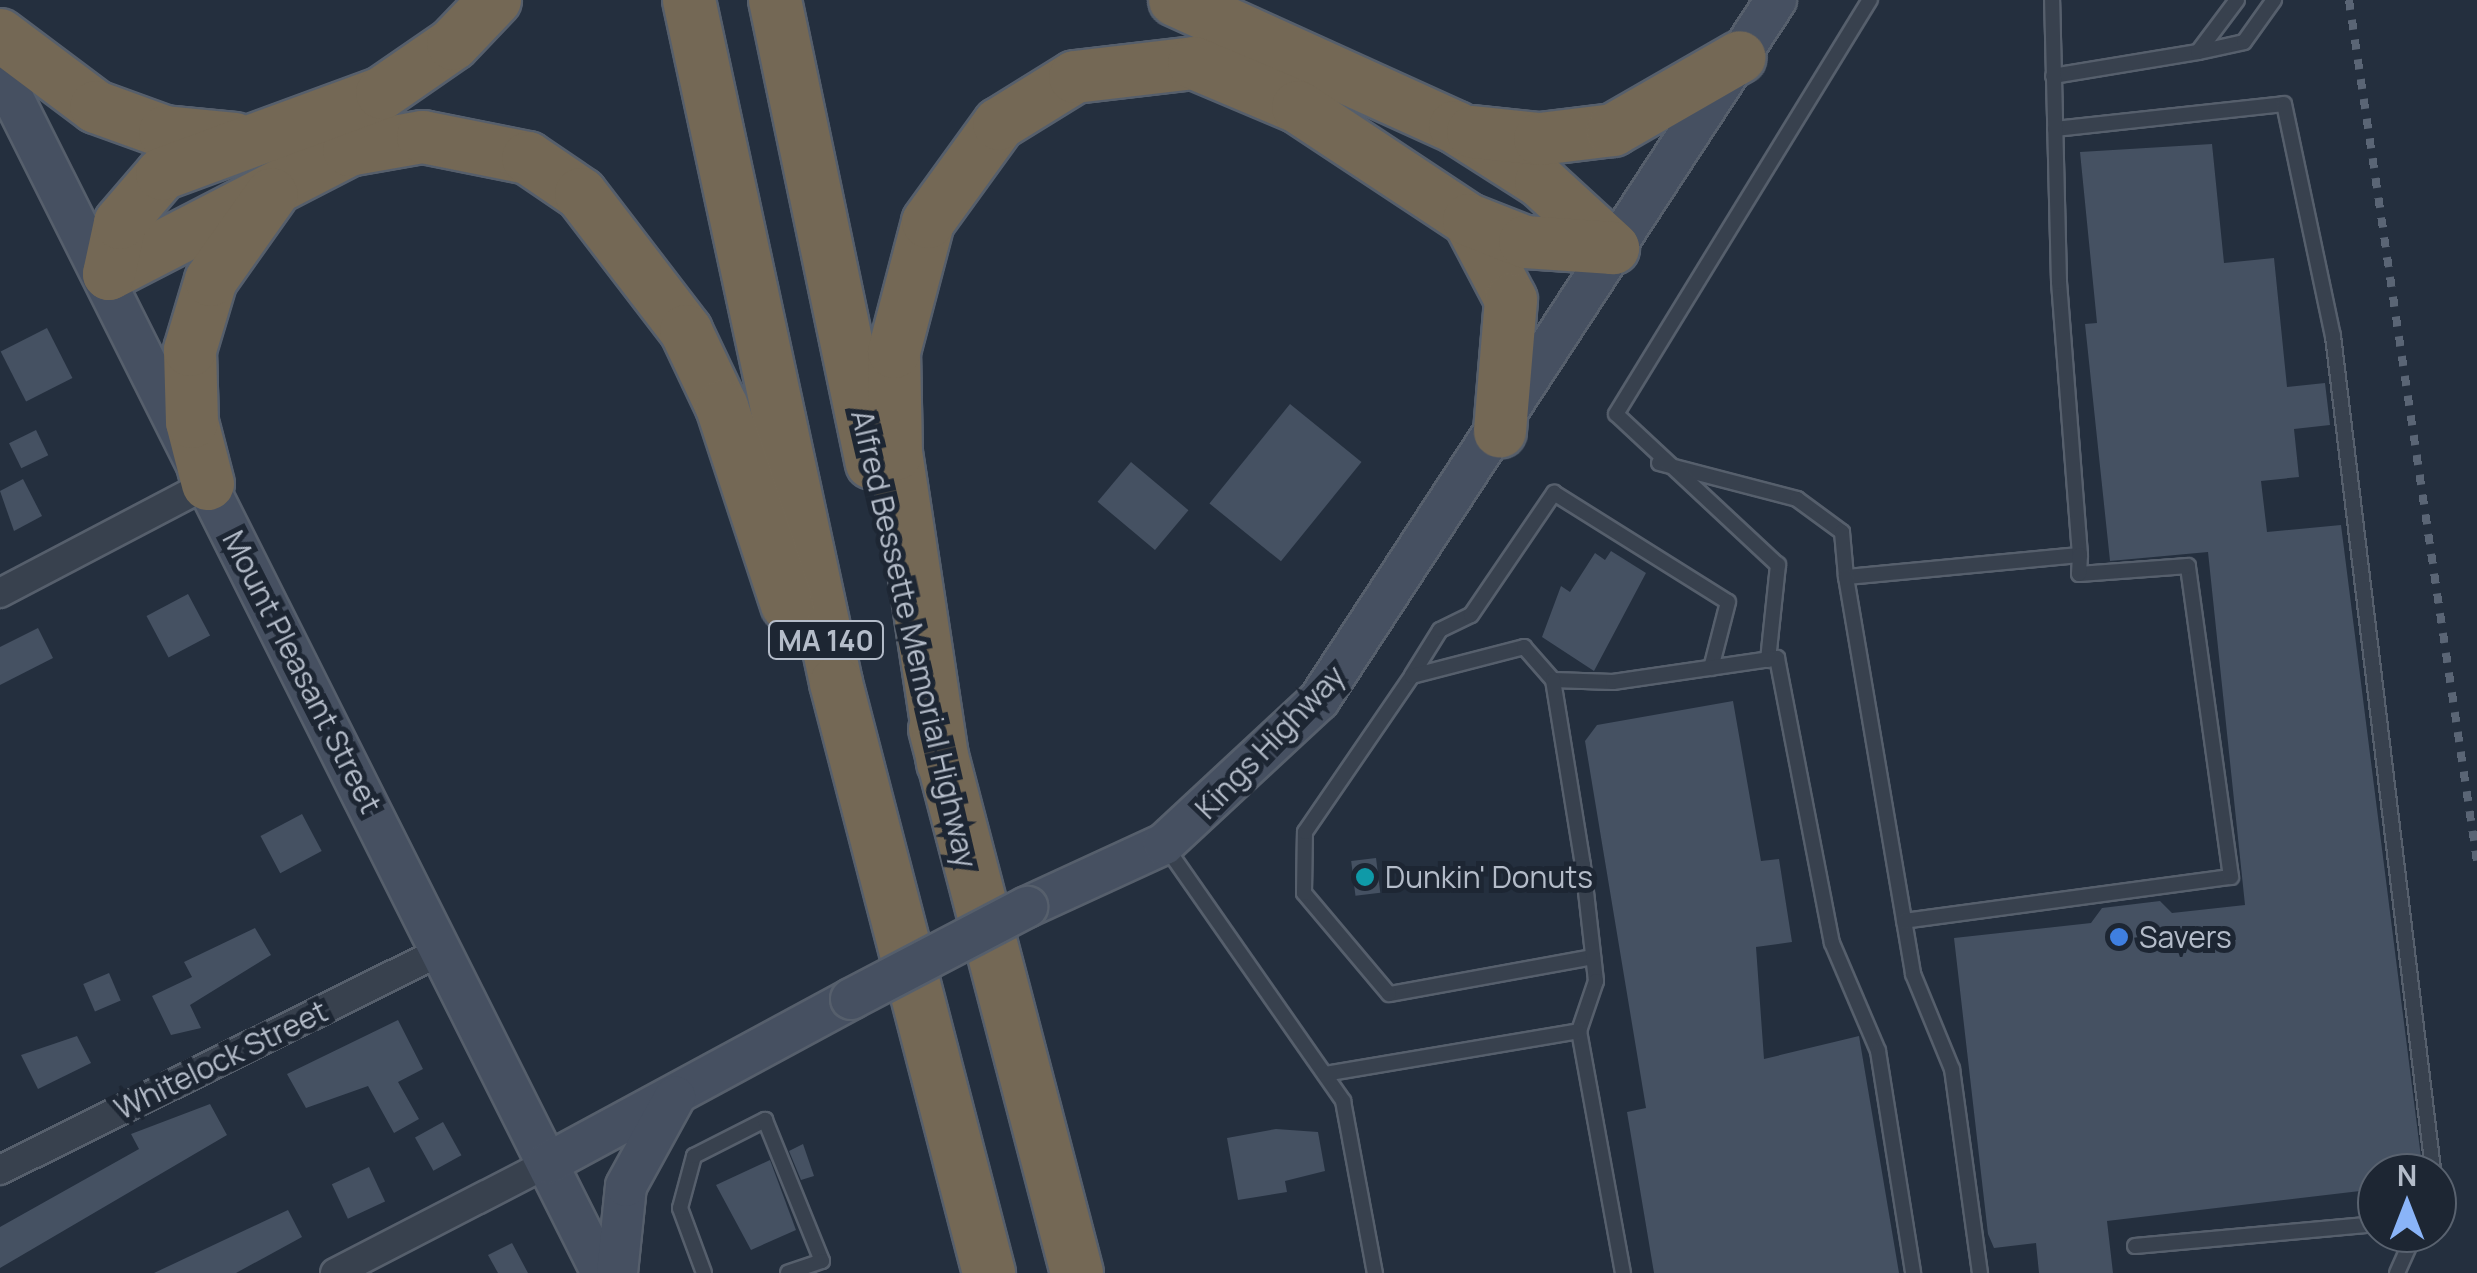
<!DOCTYPE html>
<html>
<head>
<meta charset="utf-8">
<style>
  body { margin:0 }
  #map { position:relative; width:2477px; height:1273px; overflow:hidden; background:#242f3e; font-family:Manrope,sans-serif }
  div>[style] { position:absolute }
  .building>* { inset:0; background:#455162; transform-origin:0 0 }
  .roads { filter:drop-shadow(2px 0 #565f6c) drop-shadow(-2px 0 #565f6c) drop-shadow(0 2px #565f6c) drop-shadow(0 -2px #565f6c) }
  .service>* { height:14px; margin:-7px; padding:0 7px; transform-origin:7px; border-radius:7px; background:#38414e }
  .minor>* { height:28px; margin:-14px; padding:0 14px; transform-origin:14px; border-radius:14px; background:#38414e }
  .secondary>* { height:40px; margin:-20px; padding:0 20px; transform-origin:20px; border-radius:20px; background:#465061 }
  .motorway>* { height:52px; margin:-26px; padding:0 26px; transform-origin:26px; border-radius:26px; background:#746855 }
  .rail>* { height:8px; margin-top:-4px; transform-origin:0; background:repeating-linear-gradient(90deg,#5a6575 0 10px,transparent 0 20px) }
  .bridges { filter:drop-shadow(2px 0 #565f6c) drop-shadow(-2px 0 #565f6c) drop-shadow(0 2px #565f6c) drop-shadow(0 -2px #565f6c) }
  .secondary-bridge>* { height:40px; margin:-20px; padding:0 20px; transform-origin:20px; border-radius:20px; background:#465061 }
  .dots>* { width:28px; height:28px; translate:-50% -50%; box-sizing:border-box; border:5px solid #1d2633; border-radius:50% }
  span { translate:-50% -50%; white-space:nowrap; text-align:center; line-height:1.15; -webkit-text-stroke:10px #1d2633; paint-order:stroke }
  .shield-label span { padding:2px 8px; background:#1d2633; border:2px solid; border-radius:8px; -webkit-text-stroke-width:0 }
  .shield-label { font-size:28px; color:#b4bcc9; font-weight:700 }
  .street-label { font-size:30px; color:#b4bcc9 }
  .poi-label { font-size:30px; color:#b4bcc9 }
  .left { translate:0 -50%; text-align:left }
  .north { position:absolute; left:2357px; top:1153px; width:100px; height:100px; box-sizing:border-box; background:#1d2633; border:2px solid #59626f; border-radius:50%; rotate:0deg; font-size:28px; font-weight:700; line-height:40px; text-align:center; color:#b4bcc9 }
  .north::after { content:''; display:block; margin:auto; width:35px; height:45px; background:#8ab4f8; clip-path:polygon(50% 0,100% 100%,50% 72%,0 100%) }
</style>
</head>
<body>
<div id="map">
  <div class="building">
    <i style="clip-path:polygon(2212px 144px,2224px 263px,2274px 258px,2287px 387px,2325px 383px,2330px 425px,2294px 429px,2299px 477px,2261px 481px,2267px 532px,2341px 525px,2423px 1173px,2377px 1173px,2377px 1189px,2107px 1221px,2113px 1273px,2039px 1273px,2036px 1243px,1994px 1248px,1988px 1234px,1954px 938px,2091px 923px,2102px 908px,2160px 901px,2172px 913px,2245px 905px,2208px 552px,2110px 561px,2085px 324px,2097px 323px,2080px 152px)"></i>
    <i style="left:47px;top:328px;width:56px;height:52px;rotate:63deg"></i>
    <i style="left:1290px;top:404px;width:92px;height:128px;rotate:39deg"></i>
    <i style="left:36px;top:430px;width:28px;height:30px;rotate:64deg"></i>
    <i style="left:1131px;top:462px;width:75px;height:52px;rotate:40deg"></i>
    <i style="clip-path:polygon(23px 479px,42px 516px,14px 531px,0 491px)"></i>
    <i style="clip-path:polygon(1611px 551px,1646px 573px,1594px 671px,1542px 637px,1561px 586px,1570px 592px,1595px 553px,1605px 560px)"></i>
    <i style="left:188px;top:594px;width:47px;height:47px;rotate:62deg"></i>
    <i style="clip-path:polygon(38px 628px,53px 658px,0 685px,0 647px)"></i>
    <i style="clip-path:polygon(1733px 701px,1761px 861px,1779px 859px,1792px 942px,1756px 947px,1764px 1059px,1859px 1036px,1899px 1273px,1654px 1273px,1627px 1112px,1646px 1108px,1585px 741px,1597px 725px)"></i>
    <i style="left:302px;top:814px;width:42px;height:47px;rotate:62deg"></i>
    <i style="left:1376px;top:858px;width:35px;height:25px;rotate:83deg"></i>
    <i style="clip-path:polygon(255px 928px,271px 955px,190px 1005px,201px 1028px,171px 1035px,152px 996px,192px 977px,184px 962px)"></i>
    <i style="left:109px;top:973px;width:30px;height:28px;rotate:67deg"></i>
    <i style="clip-path:polygon(398px 1020px,423px 1069px,398px 1082px,419px 1119px,394px 1133px,368px 1086px,306px 1108px,287px 1074px)"></i>
    <i style="clip-path:polygon(77px 1036px,91px 1063px,38px 1089px,21px 1055px)"></i>
    <i style="clip-path:polygon(210px 1104px,227px 1135px,0 1268px,0 1227px,139px 1149px,131px 1134px)"></i>
    <i style="left:443px;top:1122px;width:38px;height:32px;rotate:61deg"></i>
    <i style="clip-path:polygon(1276px 1129px,1318px 1132px,1325px 1171px,1285px 1181px,1287px 1192px,1238px 1200px,1227px 1138px)"></i>
    <i style="clip-path:polygon(803px 1144px,814px 1176px,801px 1180px,789px 1151px)"></i>
    <i style="clip-path:polygon(770px 1160px,796px 1230px,751px 1250px,716px 1185px)"></i>
    <i style="left:369px;top:1167px;width:38px;height:41px;rotate:65deg"></i>
    <i style="clip-path:polygon(288px 1210px,302px 1237px,236px 1273px,154px 1273px)"></i>
    <i style="clip-path:polygon(512px 1243px,528px 1273px,498px 1273px,488px 1255px)"></i>
  </div>
  <div class="roads">
    <div class="service">
      <i style="left:2199px;top:52px;width:46px;rotate:-12.5deg"></i>
      <i style="left:2244px;top:42px;width:52px;rotate:-54.5deg"></i>
      <i style="left:2053px;top:76px;width:147px;rotate:-9.4deg"></i>
      <i style="left:2198px;top:52px;width:65px;rotate:-53.1deg"></i>
      <i style="left:2055px;top:129px;width:230px;rotate:-6.2deg"></i>
      <i style="left:2284px;top:104px;width:237px;rotate:78.1deg"></i>
      <i style="left:2333px;top:336px;width:873px;rotate:83.16deg"></i>
      <i style="left:1659px;top:463px;width:143px;rotate:14.6deg"></i>
      <i style="left:1797px;top:499px;width:56px;rotate:36.3deg"></i>
      <i style="left:1842px;top:532px;width:45px;rotate:84.9deg"></i>
      <i style="left:1846px;top:577px;width:235px;rotate:-5.4deg"></i>
      <i style="left:2080px;top:555px;width:274px;rotate:-94.4deg"></i>
      <i style="left:2059px;top:282px;width:282px;rotate:-91.4deg"></i>
      <i style="left:1846px;top:577px;width:403px;rotate:80.4deg"></i>
      <i style="left:1913px;top:974px;width:103px;rotate:67.7deg"></i>
      <i style="left:1952px;top:1069px;width:206px;rotate:82.2deg"></i>
      <i style="left:1768px;top:660px;width:96px;rotate:-84deg"></i>
      <i style="left:1778px;top:565px;width:221px;rotate:-137deg"></i>
      <i style="left:1616px;top:414px;width:486px;rotate:-58.5deg"></i>
      <i style="left:1412px;top:675px;width:53px;rotate:-58.1deg"></i>
      <i style="left:1440px;top:630px;width:34px;rotate:-26deg"></i>
      <i style="left:1471px;top:615px;width:148px;rotate:-55.8deg"></i>
      <i style="left:1554px;top:493px;width:205px;rotate:32.1deg"></i>
      <i style="left:1728px;top:602px;width:68px;rotate:104.4deg"></i>
      <i style="left:1553px;top:680px;width:60px;rotate:1.9deg"></i>
      <i style="left:1613px;top:682px;width:166px;rotate:-8.3deg"></i>
      <i style="left:1777px;top:658px;width:290px;rotate:79.1deg"></i>
      <i style="left:1832px;top:943px;width:117px;rotate:66.9deg"></i>
      <i style="left:1878px;top:1051px;width:225px;rotate:81deg"></i>
      <i style="left:1166px;top:847px;width:310px;rotate:55.1deg"></i>
      <i style="left:1343px;top:1101px;width:175px;rotate:79.5deg"></i>
      <i style="left:1904px;top:921px;width:330px;rotate:-7.7deg"></i>
      <i style="left:2231px;top:877px;width:314px;rotate:-97.9deg"></i>
      <i style="left:2188px;top:566px;width:109px;rotate:175.8deg"></i>
      <i style="left:2079px;top:574px;width:19px;rotate:-87deg"></i>
      <i style="left:1593px;top:957px;width:207px;rotate:169.7deg"></i>
      <i style="left:1389px;top:994px;width:132px;rotate:-130.1deg"></i>
      <i style="left:1304px;top:893px;width:61px;rotate:-89.1deg"></i>
      <i style="left:1305px;top:832px;width:189px;rotate:-55.6deg"></i>
      <i style="left:1412px;top:676px;width:116px;rotate:-14.5deg"></i>
      <i style="left:1524px;top:647px;width:44px;rotate:48.7deg"></i>
      <i style="left:1553px;top:680px;width:187px;rotate:80.8deg"></i>
      <i style="left:1583px;top:865px;width:117px;rotate:83.6deg"></i>
      <i style="left:1596px;top:981px;width:53px;rotate:108.8deg"></i>
      <i style="left:1579px;top:1031px;width:246px;rotate:79.7deg"></i>
      <i style="left:1325px;top:1074px;width:258px;rotate:-9.6deg"></i>
      <i style="left:2135px;top:1246px;width:243px;rotate:-5.2deg"></i>
      <i style="left:704px;top:1273px;width:69px;rotate:-110.3deg"></i>
      <i style="left:680px;top:1208px;width:54px;rotate:-74.9deg"></i>
      <i style="left:694px;top:1156px;width:80px;rotate:-26.9deg"></i>
      <i style="left:765px;top:1120px;width:152px;rotate:68deg"></i>
      <i style="left:822px;top:1261px;width:36px;rotate:161deg"></i>
      <i style="left:2397px;top:1273px;width:44px;rotate:-65.8deg"></i>
    </div>
    <div class="minor">
      <i style="left:0;top:593px;width:235px;rotate:-27.7deg"></i>
      <i style="left:0;top:1170px;width:493px;rotate:-26.4deg"></i>
      <i style="left:335px;top:1273px;width:240px;rotate:-27.3deg"></i>
    </div>
    <div class="secondary">
      <i style="left:0;top:72px;width:1343px;rotate:63.38deg"></i>
      <i style="left:1027px;top:907px;width:151px;rotate:-24.7deg"></i>
      <i style="left:1164px;top:844px;width:212px;rotate:-42.9deg"></i>
      <i style="left:1319px;top:700px;width:836px;rotate:-56.86deg"></i>
      <i style="left:548px;top:1163px;width:345px;rotate:-28.4deg"></i>
      <i style="left:617px;top:1273px;width:87px;rotate:-84.1deg"></i>
      <i style="left:626px;top:1186px;width:102px;rotate:-61.2deg"></i>
    </div>
    <div class="motorway">
      <i style="left:689px;top:0;width:699px;rotate:77.85deg"></i>
      <i style="left:836px;top:683px;width:610px;rotate:75.46deg"></i>
      <i style="left:775px;top:0;width:473px;rotate:78.2deg"></i>
      <i style="left:1175px;top:0;width:307px;rotate:24.4deg"></i>
      <i style="left:1455px;top:127px;width:102px;rotate:32.6deg"></i>
      <i style="left:1541px;top:182px;width:98px;rotate:42.5deg"></i>
      <i style="left:0;top:35px;width:120px;rotate:36.9deg"></i>
      <i style="left:96px;top:107px;width:73px;rotate:19.9deg"></i>
      <i style="left:165px;top:132px;width:70px;rotate:5.7deg"></i>
      <i style="left:1473px;top:132px;width:67px;rotate:6deg"></i>
      <i style="left:1540px;top:139px;width:74px;rotate:-7deg"></i>
      <i style="left:1613px;top:130px;width:146px;rotate:-29.9deg"></i>
      <i style="left:1469px;top:220px;width:90px;rotate:62.3deg"></i>
      <i style="left:1511px;top:300px;width:132px;rotate:94.8deg"></i>
      <i style="left:109px;top:274px;width:270px;rotate:-27.3deg"></i>
      <i style="left:349px;top:150px;width:75px;rotate:-10deg"></i>
      <i style="left:423px;top:137px;width:107px;rotate:11.3deg"></i>
      <i style="left:528px;top:158px;width:64px;rotate:34.2deg"></i>
      <i style="left:581px;top:194px;width:173px;rotate:52.5deg"></i>
      <i style="left:686px;top:331px;width:84px;rotate:64.7deg"></i>
      <i style="left:722px;top:407px;width:208px;rotate:71.8deg"></i>
      <i style="left:109px;top:274px;width:52px;rotate:-77.8deg"></i>
      <i style="left:120px;top:223px;width:65px;rotate:-49.4deg"></i>
      <i style="left:162px;top:174px;width:234px;rotate:-20.2deg"></i>
      <i style="left:382px;top:93px;width:86px;rotate:-34.6deg"></i>
      <i style="left:453px;top:44px;width:61px;rotate:-46.3deg"></i>
      <i style="left:208px;top:484px;width:64px;rotate:-104.5deg"></i>
      <i style="left:192px;top:422px;width:72px;rotate:-91.6deg"></i>
      <i style="left:190px;top:350px;width:73px;rotate:-73.3deg"></i>
      <i style="left:211px;top:280px;width:105px;rotate:-54.7deg"></i>
      <i style="left:935px;top:729px;width:562px;rotate:75.37deg"></i>
      <i style="left:943px;top:763px;width:313px;rotate:-98.6deg"></i>
      <i style="left:896px;top:454px;width:102px;rotate:-91.1deg"></i>
      <i style="left:894px;top:352px;width:134px;rotate:-75.3deg"></i>
      <i style="left:928px;top:222px;width:121px;rotate:-54.1deg"></i>
      <i style="left:999px;top:124px;width:89px;rotate:-31.7deg"></i>
      <i style="left:1075px;top:77px;width:120px;rotate:-6.7deg"></i>
      <i style="left:1194px;top:63px;width:113px;rotate:22.9deg"></i>
      <i style="left:1298px;top:107px;width:205px;rotate:33.5deg"></i>
      <i style="left:1469px;top:220px;width:60px;rotate:21.4deg"></i>
      <i style="left:1525px;top:242px;width:88px;rotate:3.9deg"></i>
    </div>
  </div>
  <div class="rail">
    <i style="left:2349px;top:0;width:871px;rotate:81.55deg"></i>
  </div>
  <div class="bridges">
    <div class="secondary-bridge">
      <i style="left:851px;top:999px;width:199px;rotate:-27.6deg"></i>
    </div>
  </div>
  <div class="dots">
    <i style="left:1365px;top:877px;background:#0f9aa8"></i>
    <i style="left:2119px;top:937px;background:#3f7fe0"></i>
  </div>
  <div class="shield-label">
    <span style="left:826px;top:640px">MA 140</span>
  </div>
  <div class="street-label">
    <span style="left:914px;top:639px;rotate:77deg">Alfred Bessette Memorial Highway</span>
    <span style="left:302px;top:672px;rotate:63deg">Mount Pleasant Street</span>
    <span style="left:1270px;top:742px;rotate:-46deg">Kings Highway</span>
    <span style="left:221px;top:1060px;rotate:-26deg">Whitelock Street</span>
  </div>
  <div class="poi-label">
    <span class="left" style="left:1385px;top:877px">Dunkin' Donuts</span>
    <span class="left" style="left:2139px;top:937px">Savers</span>
  </div>
  <div class="north">N</div>
</div>
</body>
</html>
